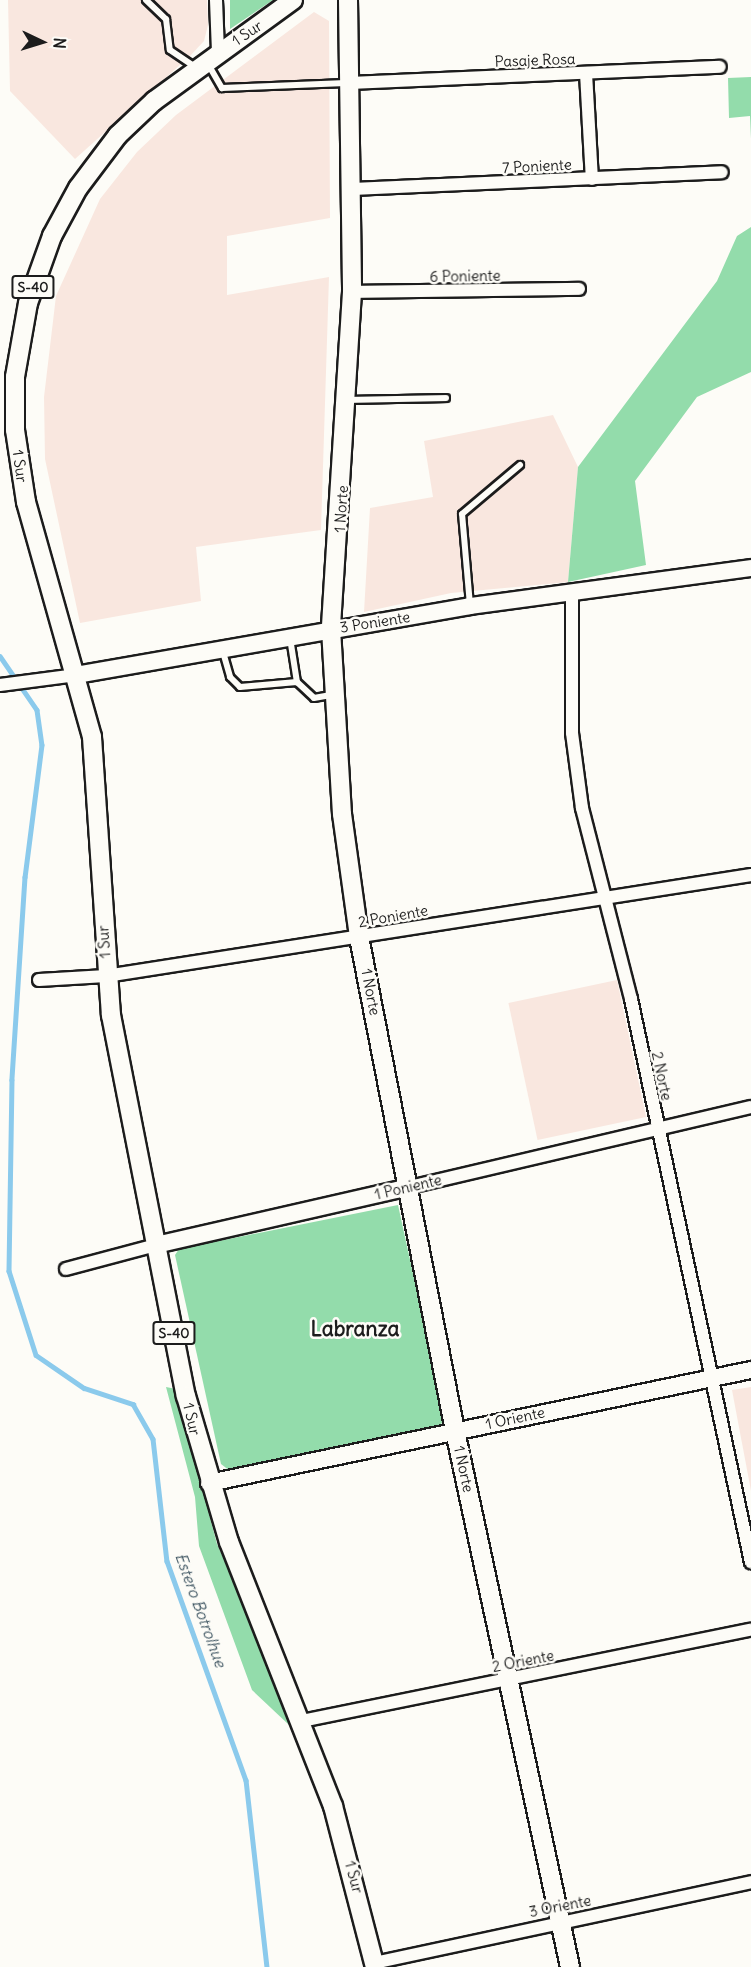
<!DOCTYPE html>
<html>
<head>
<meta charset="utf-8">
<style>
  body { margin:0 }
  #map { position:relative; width:751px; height:1967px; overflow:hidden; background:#fdfcf7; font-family:Delius,sans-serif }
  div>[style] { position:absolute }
  .built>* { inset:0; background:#f9e7df; transform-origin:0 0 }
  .green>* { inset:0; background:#93dcab }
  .stream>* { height:4.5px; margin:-2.25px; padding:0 2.25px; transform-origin:2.25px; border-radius:2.25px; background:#8bcaec }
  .roads { filter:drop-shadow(2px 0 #1c1c1c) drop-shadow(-2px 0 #1c1c1c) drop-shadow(0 2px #1c1c1c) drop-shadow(0 -2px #1c1c1c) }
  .lane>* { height:6px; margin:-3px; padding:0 3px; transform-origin:3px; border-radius:3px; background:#fdfcf7 }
  .street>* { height:12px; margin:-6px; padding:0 6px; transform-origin:6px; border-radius:6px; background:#fdfcf7 }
  .secondary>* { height:16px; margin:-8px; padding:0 8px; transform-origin:8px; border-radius:8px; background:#fdfcf7 }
  .primary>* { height:18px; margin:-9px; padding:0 9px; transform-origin:9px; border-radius:9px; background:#fdfcf7 }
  span { translate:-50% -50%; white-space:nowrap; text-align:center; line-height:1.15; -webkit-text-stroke:5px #fdfcf7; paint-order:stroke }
  .shield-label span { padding:2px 4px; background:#fdfcf7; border:2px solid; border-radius:4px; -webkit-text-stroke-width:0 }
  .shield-label { font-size:14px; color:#1c1c1c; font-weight:700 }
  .street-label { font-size:15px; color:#1c1c1c }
  .water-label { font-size:16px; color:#435965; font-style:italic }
  .district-label { font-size:21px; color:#1c1c1c; font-weight:700 }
  .north { position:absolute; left:12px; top:12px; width:60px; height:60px; -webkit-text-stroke:4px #fdfcf7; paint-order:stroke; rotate:94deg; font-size:16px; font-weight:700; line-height:24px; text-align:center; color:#1c1c1c }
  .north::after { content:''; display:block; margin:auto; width:21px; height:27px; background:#1c1c1c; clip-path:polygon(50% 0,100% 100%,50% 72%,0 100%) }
</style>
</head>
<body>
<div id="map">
  <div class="built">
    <i style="clip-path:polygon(8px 0,207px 0,208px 25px,204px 41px,190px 56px,75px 159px,10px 91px)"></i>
    <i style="clip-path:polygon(314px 12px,329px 21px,330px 218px,227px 236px,227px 295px,329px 277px,321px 530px,196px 547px,201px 601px,80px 623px,45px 459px,44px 397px,56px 296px,100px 199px,137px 152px,176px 115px)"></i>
    <i style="clip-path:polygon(553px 415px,578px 467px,568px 582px,451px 593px,364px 612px,370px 508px,433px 497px,424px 441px)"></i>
    <i style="left:617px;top:980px;width:140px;height:111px;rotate:78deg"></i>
    <i style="clip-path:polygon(751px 1387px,751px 1491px,732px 1390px)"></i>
  </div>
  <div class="green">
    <i style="clip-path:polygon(230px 0,273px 0,230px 29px)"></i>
    <i style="clip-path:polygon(751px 77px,751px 139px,750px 116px,729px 118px,728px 78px)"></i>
    <i style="clip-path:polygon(751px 227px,751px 372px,697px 397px,635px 481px,646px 565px,568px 582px,578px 467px,717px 281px,737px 236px)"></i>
    <i style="clip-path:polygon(398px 1205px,445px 1419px,437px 1429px,230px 1471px,221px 1464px,175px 1255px,179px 1249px)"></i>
    <i style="clip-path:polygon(166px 1387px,176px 1389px,217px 1544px,305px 1740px,252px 1690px,199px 1546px,195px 1497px)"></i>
  </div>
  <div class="stream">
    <i style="left:0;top:656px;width:65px;rotate:55.6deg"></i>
    <i style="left:37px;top:710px;width:35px;rotate:82deg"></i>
    <i style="left:42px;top:745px;width:133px;rotate:97.3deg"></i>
    <i style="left:25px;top:877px;width:203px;rotate:93.7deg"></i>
    <i style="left:12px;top:1080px;width:191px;rotate:90.9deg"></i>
    <i style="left:9px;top:1271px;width:88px;rotate:72.2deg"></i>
    <i style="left:36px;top:1355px;width:58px;rotate:34.5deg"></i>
    <i style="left:84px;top:1388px;width:52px;rotate:18.1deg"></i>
    <i style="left:133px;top:1404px;width:40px;rotate:60.3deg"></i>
    <i style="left:153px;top:1439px;width:123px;rotate:83.5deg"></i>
    <i style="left:167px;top:1561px;width:233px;rotate:70.2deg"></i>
    <i style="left:246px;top:1780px;width:188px;rotate:83.6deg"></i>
  </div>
  <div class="roads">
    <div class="lane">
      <i style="left:146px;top:0;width:28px;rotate:44deg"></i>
      <i style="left:166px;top:19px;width:31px;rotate:83deg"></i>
      <i style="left:170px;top:50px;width:30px;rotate:34deg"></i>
      <i style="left:208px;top:64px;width:28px;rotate:60deg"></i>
      <i style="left:222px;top:88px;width:124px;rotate:-2.3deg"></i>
      <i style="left:348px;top:400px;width:98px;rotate:-1.2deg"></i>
      <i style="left:470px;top:605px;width:91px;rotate:-95deg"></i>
      <i style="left:462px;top:514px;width:76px;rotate:-40.2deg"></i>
      <i style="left:290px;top:638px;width:45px;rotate:81deg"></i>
      <i style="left:223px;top:652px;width:26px;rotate:74deg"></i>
      <i style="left:230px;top:677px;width:14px;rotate:45deg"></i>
      <i style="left:240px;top:687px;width:57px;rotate:-5deg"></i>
      <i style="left:297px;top:682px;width:23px;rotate:43deg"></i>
      <i style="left:314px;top:698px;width:17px;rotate:-10deg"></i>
    </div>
    <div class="street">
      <i style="left:216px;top:0;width:53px;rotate:87.8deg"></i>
      <i style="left:586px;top:73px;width:106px;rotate:86.8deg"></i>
      <i style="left:350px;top:83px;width:370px;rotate:-2.5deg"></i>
      <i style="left:353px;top:189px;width:369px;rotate:-2.6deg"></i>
      <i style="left:352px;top:292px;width:227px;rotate:-0.8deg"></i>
      <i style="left:572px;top:593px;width:140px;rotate:90deg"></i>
      <i style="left:572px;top:733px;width:76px;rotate:82.4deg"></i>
      <i style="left:582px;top:808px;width:197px;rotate:75.6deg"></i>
      <i style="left:631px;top:999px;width:576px;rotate:77.97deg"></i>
      <i style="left:0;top:685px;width:77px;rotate:-7.5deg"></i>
      <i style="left:39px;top:980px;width:67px;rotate:-3.4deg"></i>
      <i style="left:106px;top:976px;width:653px;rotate:-8.9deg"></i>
      <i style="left:410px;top:1187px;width:350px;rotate:-13.2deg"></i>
      <i style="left:66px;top:1269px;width:93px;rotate:-14.9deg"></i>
      <i style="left:302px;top:1721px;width:458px;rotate:-11.5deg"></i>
      <i style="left:374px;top:1963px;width:386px;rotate:-12.1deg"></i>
    </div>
    <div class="secondary">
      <i style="left:76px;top:675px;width:400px;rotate:-9.9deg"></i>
      <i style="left:470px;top:606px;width:284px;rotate:-7.7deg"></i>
      <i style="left:156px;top:1245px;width:261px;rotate:-12.9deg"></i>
      <i style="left:209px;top:1483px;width:554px;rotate:-11.78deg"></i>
    </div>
    <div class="primary">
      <i style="left:293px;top:0;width:172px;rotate:144deg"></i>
      <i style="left:154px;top:101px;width:50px;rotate:136.6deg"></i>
      <i style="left:118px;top:135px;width:66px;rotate:127deg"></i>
      <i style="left:78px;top:188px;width:55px;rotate:118.4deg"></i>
      <i style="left:52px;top:236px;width:71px;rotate:109.7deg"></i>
      <i style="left:28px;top:303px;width:75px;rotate:100deg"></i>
      <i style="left:15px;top:377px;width:53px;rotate:90deg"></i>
      <i style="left:15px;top:430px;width:73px;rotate:81.3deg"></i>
      <i style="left:26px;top:502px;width:244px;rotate:74.3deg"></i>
      <i style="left:92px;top:737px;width:279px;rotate:86.1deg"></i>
      <i style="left:111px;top:1015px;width:388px;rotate:78.9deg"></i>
      <i style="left:186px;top:1396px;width:152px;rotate:73.6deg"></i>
      <i style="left:229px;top:1542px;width:284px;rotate:68.5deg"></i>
      <i style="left:333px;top:1806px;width:166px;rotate:75.4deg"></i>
      <i style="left:348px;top:0;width:292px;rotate:89.2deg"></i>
      <i style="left:352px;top:292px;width:338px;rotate:93.6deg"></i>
      <i style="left:331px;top:629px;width:185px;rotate:86.6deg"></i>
      <i style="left:342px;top:814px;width:124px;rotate:82.1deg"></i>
      <i style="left:359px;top:937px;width:503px;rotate:79deg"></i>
      <i style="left:455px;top:1431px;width:548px;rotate:77.89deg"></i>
    </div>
  </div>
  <div class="shield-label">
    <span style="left:33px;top:287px">S-40</span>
    <span style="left:174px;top:1333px">S-40</span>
  </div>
  <div class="street-label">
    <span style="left:247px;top:33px;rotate:-34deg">1 Sur</span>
    <span style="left:535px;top:60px;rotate:-2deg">Pasaje Rosa</span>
    <span style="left:537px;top:166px;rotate:-3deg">7 Poniente</span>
    <span style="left:465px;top:276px;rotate:-1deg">6 Poniente</span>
    <span style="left:20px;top:466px;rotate:82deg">1 Sur</span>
    <span style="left:341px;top:509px;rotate:-86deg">1 Norte</span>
    <span style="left:375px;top:622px;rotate:-9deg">3 Poniente</span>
    <span style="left:393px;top:916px;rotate:-10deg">2 Poniente</span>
    <span style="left:104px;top:942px;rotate:-94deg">1 Sur</span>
    <span style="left:371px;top:992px;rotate:79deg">1 Norte</span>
    <span style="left:662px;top:1076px;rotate:78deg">2 Norte</span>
    <span style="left:408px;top:1187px;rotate:-13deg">1 Poniente</span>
    <span style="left:515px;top:1418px;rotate:-12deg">1 Oriente</span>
    <span style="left:192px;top:1419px;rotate:77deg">1 Sur</span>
    <span style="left:464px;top:1469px;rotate:78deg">1 Norte</span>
    <span style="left:523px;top:1661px;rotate:-11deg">2 Oriente</span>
    <span style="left:354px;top:1877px;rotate:75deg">1 Sur</span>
    <span style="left:560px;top:1906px;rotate:-11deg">3 Oriente</span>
  </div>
  <div class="water-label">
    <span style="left:201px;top:1610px;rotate:70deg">Estero Botrolhue</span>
  </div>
  <div class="district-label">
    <span style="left:355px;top:1329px">Labranza</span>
  </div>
  <div class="north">N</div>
</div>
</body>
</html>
